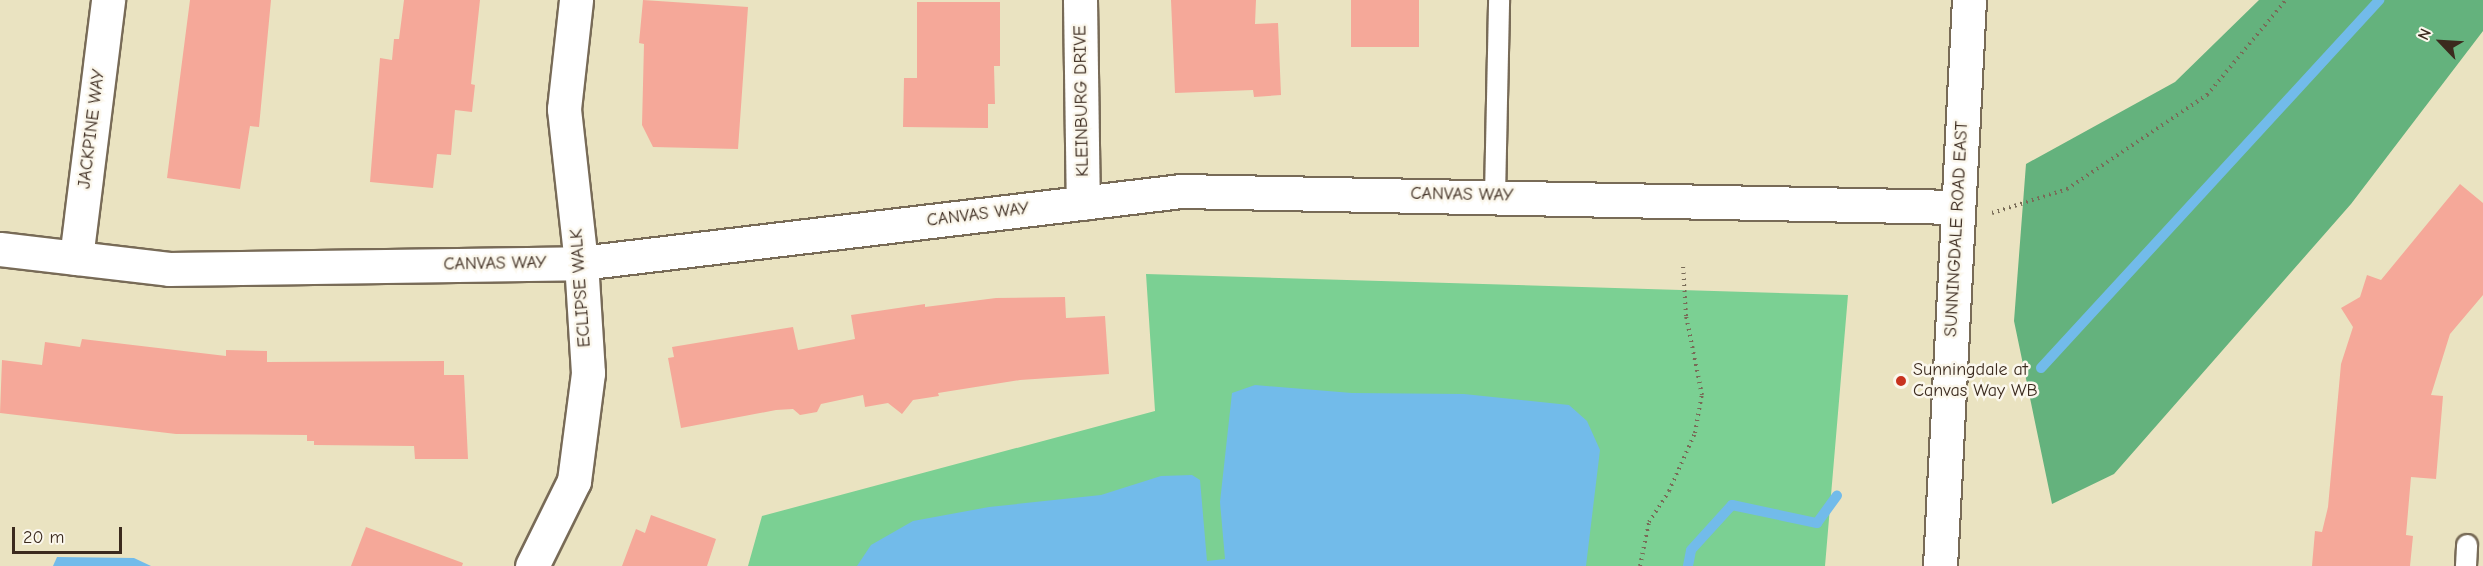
<!DOCTYPE html>
<html>
<head>
<meta charset="utf-8">
<style>
  body { margin:0 }
  #map { position:relative; width:2483px; height:566px; overflow:hidden; background:#eae3c1; font-family:"Comic Neue",sans-serif }
  div>[style] { position:absolute }
  .green>* { inset:0; background:#7bd093 }
  .forest>* { inset:0; background:#64b27d }
  .water>* { inset:0; background:#72bbea }
  .stream>* { height:10px; margin:-5px; padding:0 5px; transform-origin:5px; border-radius:5px; background:#72bbea }
  .building>* { inset:0; background:#f5a899; transform-origin:0 0 }
  .path>* { height:4px; margin-top:-2px; transform-origin:0; background:repeating-linear-gradient(90deg,#786b57 0 1.5px,transparent 0 6px) }
  .roads { filter:drop-shadow(2px 0 #786b57) drop-shadow(-2px 0 #786b57) drop-shadow(0 2px #786b57) drop-shadow(0 -2px #786b57) }
  .service>* { height:20px; margin:-10px; padding:0 10px; transform-origin:10px; border-radius:10px; background:#fff }
  .minor>* { height:33px; margin:-16.5px; padding:0 16.5px; transform-origin:16.5px; border-radius:16.5px; background:#fff }
  .tertiary>* { height:33px; margin:-16.5px; padding:0 16.5px; transform-origin:16.5px; border-radius:16.5px; background:#fff }
  .secondary>* { height:33px; margin:-16.5px; padding:0 16.5px; transform-origin:16.5px; border-radius:16.5px; background:#fff }
  .dots>* { width:16px; height:16px; translate:-50% -50%; box-sizing:border-box; border:3px solid #fbf7ec; border-radius:50% }
  span { translate:-50% -50%; white-space:nowrap; text-align:center; line-height:1.15; -webkit-text-stroke:5px #fbf7ec; paint-order:stroke }
  .street-label { font-size:18px; color:#3b2a1e }
  .poi-label { font-size:18px; color:#3b2a1e }
  .left { translate:0 -50%; text-align:left }
  .north { position:absolute; left:2411px; top:12px; width:60px; height:60px; -webkit-text-stroke:4px #fbf7ec; paint-order:stroke; rotate:295deg; font-size:16px; font-weight:700; line-height:24px; text-align:center; color:#3b2a1e }
  .north::after { content:''; display:block; margin:auto; width:21px; height:27px; background:#3b2a1e; clip-path:polygon(50% 0,100% 100%,50% 72%,0 100%) }
  .scale { position:absolute; left:12px; top:527px; width:110px; height:27px; box-sizing:border-box; border:3px solid #3b2a1e; border-top:0; padding-left:8px; font-size:18px; line-height:21px; white-space:nowrap; color:#3b2a1e; -webkit-text-stroke:4px #fbf7ec; paint-order:stroke }
</style>
</head>
<body>
<div id="map">
  <div class="green">
    <i style="clip-path:polygon(1146px 274px,1848px 295px,1825px 566px,748px 566px,762px 516px,1155px 411px)"></i>
  </div>
  <div class="forest">
    <i style="clip-path:polygon(2259px 0,2483px 0,2483px 31px,2351px 204px,2114px 474px,2052px 504px,2014px 321px,2026px 164px,2175px 82px)"></i>
  </div>
  <div class="water">
    <i style="clip-path:polygon(1255px 385px,1352px 393px,1464px 394px,1569px 405px,1587px 421px,1600px 450px,1586px 566px,857px 566px,871px 545px,913px 521px,989px 507px,1101px 495px,1161px 476px,1192px 475px,1200px 480px,1207px 561px,1225px 559px,1220px 502px,1232px 393px)"></i>
    <i style="clip-path:polygon(57px 557px,134px 558px,151px 566px,53px 566px)"></i>
  </div>
  <div class="stream">
    <i style="left:2041px;top:368px;width:500px;rotate:-47.4deg"></i>
    <i style="left:1688px;top:566px;width:16px;rotate:-79deg"></i>
    <i style="left:1691px;top:550px;width:61px;rotate:-47.7deg"></i>
    <i style="left:1732px;top:505px;width:87px;rotate:12deg"></i>
    <i style="left:1817px;top:523px;width:34px;rotate:-54deg"></i>
  </div>
  <div class="building">
    <i style="clip-path:polygon(190px 0,271px 0,259px 127px,250px 126px,240px 189px,167px 178px)"></i>
    <i style="clip-path:polygon(404px 0,480px 0,471px 84px,475px 85px,472px 112px,455px 110px,451px 155px,437px 154px,433px 188px,370px 182px,380px 58px,392px 60px,394px 39px,399px 39px)"></i>
    <i style="clip-path:polygon(643px 0,748px 7px,738px 149px,653px 147px,642px 125px,644px 44px,639px 43px)"></i>
    <i style="clip-path:polygon(1171px 0,1256px 0,1255px 24px,1278px 23px,1281px 95px,1254px 97px,1253px 90px,1175px 93px)"></i>
    <i style="left:1351px;top:0;width:68px;height:47px"></i>
    <i style="clip-path:polygon(917px 2px,1000px 2px,1000px 66px,994px 66px,995px 104px,988px 104px,988px 128px,903px 127px,904px 78px,917px 78px)"></i>
    <i style="clip-path:polygon(2460px 184px,2483px 203px,2483px 295px,2450px 334px,2431px 395px,2443px 396px,2436px 479px,2411px 477px,2406px 535px,2413px 536px,2410px 566px,2312px 566px,2315px 531px,2322px 532px,2328px 507px,2341px 364px,2353px 327px,2341px 308px,2360px 297px,2367px 275px,2381px 280px)"></i>
    <i style="clip-path:polygon(1065px 297px,1066px 318px,1105px 316px,1109px 374px,1020px 380px,938px 393px,939px 396px,913px 400px,902px 414px,888px 403px,865px 407px,863px 395px,821px 404px,817px 412px,800px 415px,793px 409px,776px 410px,681px 428px,668px 358px,674px 357px,672px 347px,793px 327px,798px 350px,855px 339px,851px 315px,925px 304px,925px 307px,996px 298px)"></i>
    <i style="clip-path:polygon(82px 339px,226px 356px,226px 350px,267px 351px,267px 362px,444px 361px,444px 375px,464px 375px,468px 459px,415px 459px,414px 446px,314px 445px,314px 441px,307px 441px,307px 435px,176px 434px,0 413px,2px 360px,42px 365px,45px 342px,80px 347px)"></i>
    <i style="clip-path:polygon(651px 515px,716px 539px,707px 566px,622px 566px,636px 529px,645px 533px)"></i>
    <i style="clip-path:polygon(366px 527px,463px 563px,462px 566px,351px 566px)"></i>
  </div>
  <div class="path">
    <i style="left:1992px;top:213px;width:79px;rotate:-17.7deg"></i>
    <i style="left:2067px;top:189px;width:169px;rotate:-33.9deg"></i>
    <i style="left:2207px;top:95px;width:124px;rotate:-50.3deg"></i>
    <i style="left:1640px;top:566px;width:45px;rotate:-78.4deg"></i>
    <i style="left:1649px;top:522px;width:37px;rotate:-57deg"></i>
    <i style="left:1669px;top:491px;width:64px;rotate:-65.9deg"></i>
    <i style="left:1695px;top:433px;width:39px;rotate:-80deg"></i>
    <i style="left:1702px;top:395px;width:81px;rotate:-101.4deg"></i>
    <i style="left:1686px;top:316px;width:50px;rotate:-93.4deg"></i>
  </div>
  <div class="roads">
    <div class="service">
      <i style="left:1495px;top:196px;width:196px;rotate:-88.8deg"></i>
      <i style="left:2466px;top:566px;width:21px;rotate:-87deg"></i>
    </div>
    <div class="minor">
      <i style="left:1080px;top:0;width:203px;rotate:89.2deg"></i>
      <i style="left:76px;top:258px;width:260px;rotate:-82.9deg"></i>
      <i style="left:532px;top:566px;width:95px;rotate:-63.7deg"></i>
      <i style="left:574px;top:481px;width:109px;rotate:-82.6deg"></i>
      <i style="left:588px;top:373px;width:110px;rotate:-93.6deg"></i>
      <i style="left:581px;top:263px;width:155px;rotate:-96.3deg"></i>
      <i style="left:564px;top:109px;width:110px;rotate:-83.7deg"></i>
    </div>
    <div class="tertiary">
      <i style="left:0;top:249px;width:170px;rotate:6.7deg"></i>
      <i style="left:169px;top:269px;width:412px;rotate:-0.8deg"></i>
      <i style="left:581px;top:263px;width:604px;rotate:-6.84deg"></i>
      <i style="left:1181px;top:191px;width:777px;rotate:1.18deg"></i>
    </div>
    <div class="secondary">
      <i style="left:1940px;top:566px;width:567px;rotate:-87.07deg"></i>
    </div>
  </div>
  <div class="dots">
    <i style="left:1901px;top:381px;background:#c8321e"></i>
  </div>
  <div class="street-label">
    <span style="left:1082px;top:101px;rotate:-91deg">KLEINBURG DRIVE</span>
    <span style="left:92px;top:129px;rotate:-83deg">JACKPINE WAY</span>
    <span style="left:1462px;top:195px;rotate:1deg">CANVAS WAY</span>
    <span style="left:978px;top:215px;rotate:-7deg">CANVAS WAY</span>
    <span style="left:1957px;top:229px;rotate:-87deg">SUNNINGDALE ROAD EAST</span>
    <span style="left:495px;top:264px;rotate:-1deg">CANVAS WAY</span>
    <span style="left:581px;top:288px;rotate:-94deg">ECLIPSE WALK</span>
  </div>
  <div class="poi-label">
    <span class="left" style="left:1913px;top:381px">Sunningdale at<br>Canvas Way WB</span>
  </div>
  <div class="north">N</div>
  <div class="scale">20 m</div>
</div>
</body>
</html>
